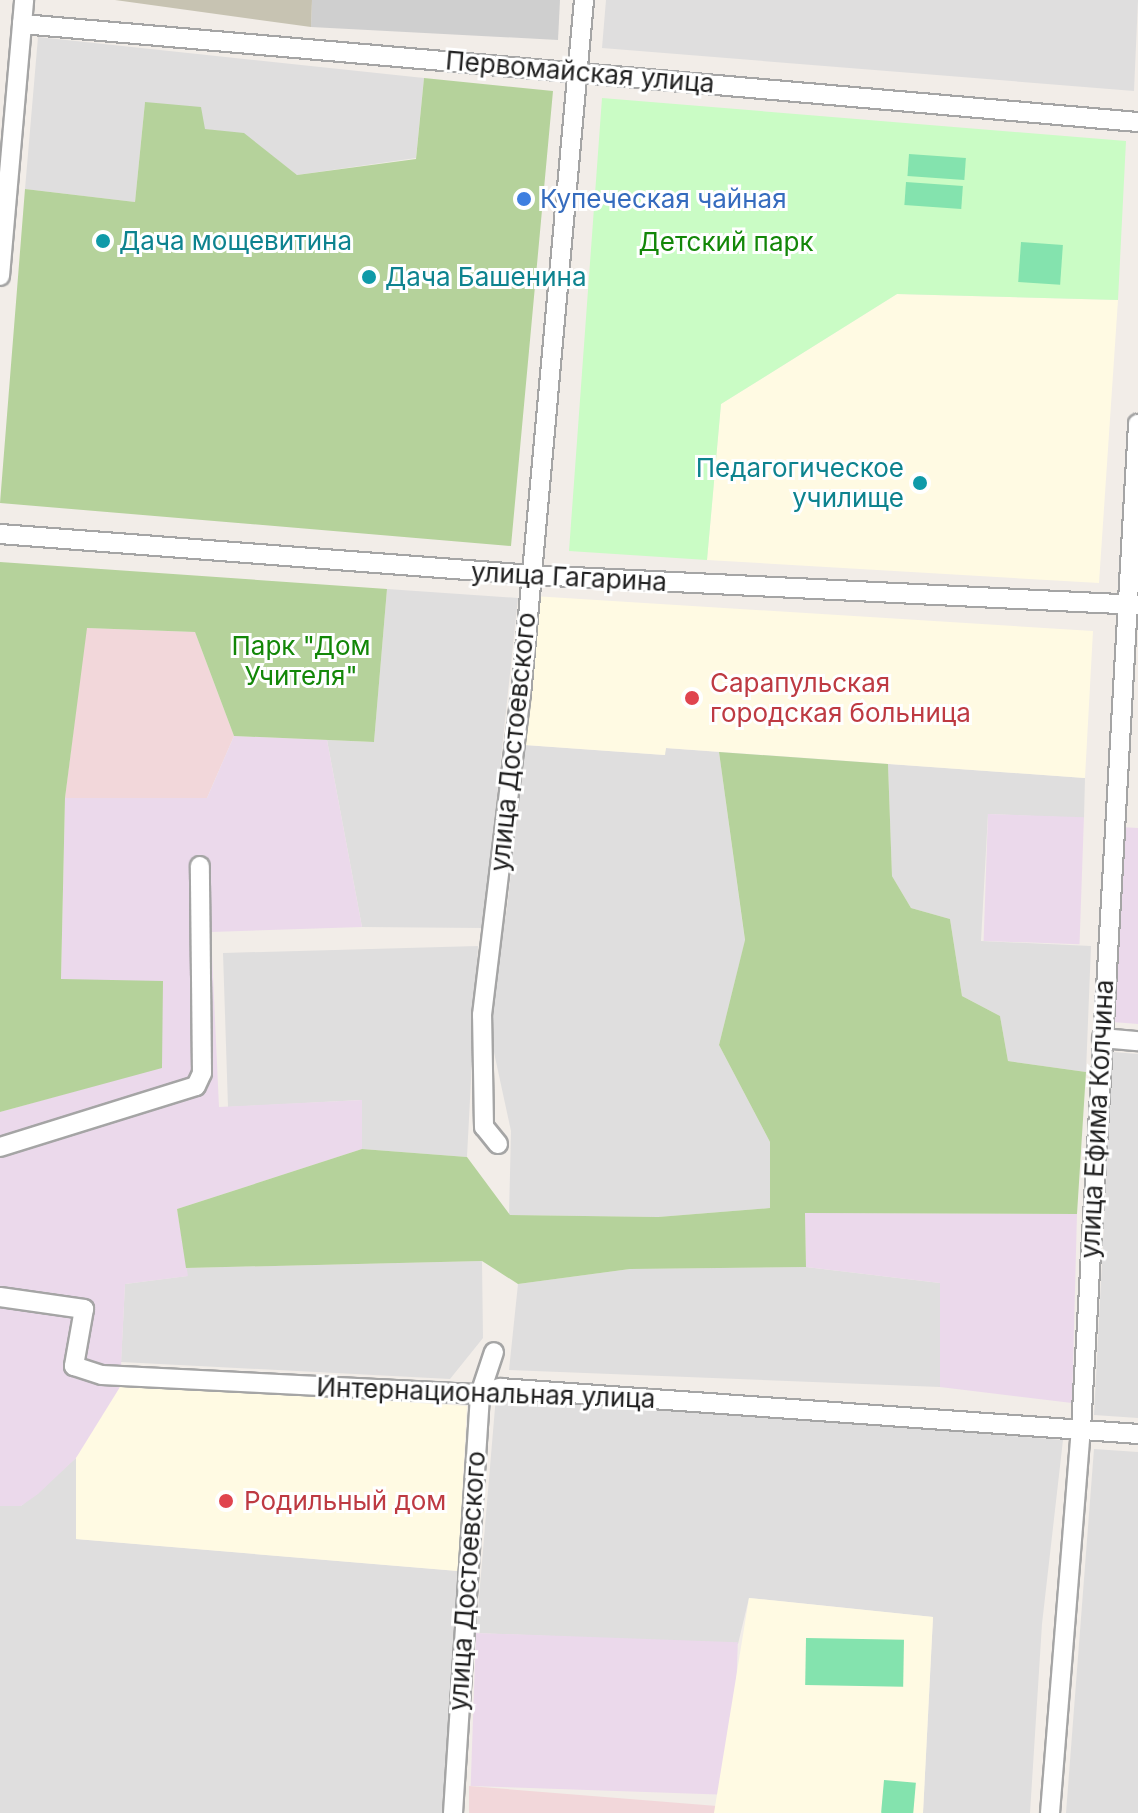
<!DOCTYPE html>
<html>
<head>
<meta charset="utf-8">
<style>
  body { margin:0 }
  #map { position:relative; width:1138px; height:1813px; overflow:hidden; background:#f2ede8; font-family:Inter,sans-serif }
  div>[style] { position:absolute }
  .residential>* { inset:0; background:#dfdede }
  .commercial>* { inset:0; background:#f2d7da }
  .industrial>* { inset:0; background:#ebd9eb; transform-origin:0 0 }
  .education>* { inset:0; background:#fffae3 }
  .religious>* { inset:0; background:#cfcfcf }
  .construction>* { inset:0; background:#c7c3b2 }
  .forest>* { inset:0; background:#b5d29b }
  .park>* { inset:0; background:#cafcc5 }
  .pitch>* { inset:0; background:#84e3ae; transform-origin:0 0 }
  .roads { filter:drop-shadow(2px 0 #a5a5a5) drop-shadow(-2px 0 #a5a5a5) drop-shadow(0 2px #a5a5a5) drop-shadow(0 -2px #a5a5a5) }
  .minor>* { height:18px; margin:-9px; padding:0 9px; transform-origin:9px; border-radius:9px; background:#fff }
  .dots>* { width:22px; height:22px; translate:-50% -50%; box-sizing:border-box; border:4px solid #fff; border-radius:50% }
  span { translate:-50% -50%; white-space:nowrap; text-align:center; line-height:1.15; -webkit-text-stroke:6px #fff; paint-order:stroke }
  .street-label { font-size:26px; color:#212121 }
  .shop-label { font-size:26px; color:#366cbe }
  .left { translate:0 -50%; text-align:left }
  .culture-label { font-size:26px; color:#0d838f }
  .right { translate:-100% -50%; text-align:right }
  .park-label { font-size:26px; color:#138708 }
  .health-label { font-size:26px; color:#be3a42 }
</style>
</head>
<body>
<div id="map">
  <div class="residential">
    <i style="clip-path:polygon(606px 0,1138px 0,1134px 91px,602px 48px)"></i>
    <i style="clip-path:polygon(38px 37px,424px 78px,416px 158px,297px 175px,244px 134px,204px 129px,145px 102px,135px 202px,25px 189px)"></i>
    <i style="clip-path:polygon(387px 589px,518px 598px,483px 928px,362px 927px,327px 740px,374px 742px)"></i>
    <i style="clip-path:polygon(525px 745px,664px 755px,666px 748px,719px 752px,745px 941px,719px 1045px,770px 1142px,770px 1208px,658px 1217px,509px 1215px,511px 1131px,487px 1020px,507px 908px)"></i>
    <i style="clip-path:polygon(888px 764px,1085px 778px,1084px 818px,988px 814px,981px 941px,1091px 946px,1086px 1072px,1008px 1061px,1000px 1016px,962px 996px,950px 919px,911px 908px,892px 876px)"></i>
    <i style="clip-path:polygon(478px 946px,467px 1157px,362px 1149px,361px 1100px,228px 1107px,223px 953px)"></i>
    <i style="clip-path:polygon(1113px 1052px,1138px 1054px,1138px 1418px,1094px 1415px)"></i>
    <i style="clip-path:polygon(482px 1261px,483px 1338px,450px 1379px,121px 1362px,125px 1284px,187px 1276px,186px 1268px)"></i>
    <i style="clip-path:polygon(806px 1267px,940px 1283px,940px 1387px,509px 1370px,518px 1284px,630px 1269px)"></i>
    <i style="clip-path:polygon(496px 1396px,1063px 1440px,1042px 1624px,1030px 1813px,923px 1813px,933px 1617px,749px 1598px,738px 1644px,476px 1633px)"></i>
    <i style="clip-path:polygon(1094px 1449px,1138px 1452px,1138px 1813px,1066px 1813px)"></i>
    <i style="clip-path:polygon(76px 1458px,76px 1539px,458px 1571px,450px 1813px,0 1813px,0 1506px,21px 1506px)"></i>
  </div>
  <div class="commercial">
    <i style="clip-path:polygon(86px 628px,195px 632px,234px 736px,207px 798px,65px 798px)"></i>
    <i style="clip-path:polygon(469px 1786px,717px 1806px,716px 1813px,469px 1813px)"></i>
  </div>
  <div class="industrial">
    <i style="clip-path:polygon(234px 736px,327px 740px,362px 927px,211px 932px,219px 1107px,362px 1100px,362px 1149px,177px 1209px,188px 1276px,125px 1284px,120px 1387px,103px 1422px,76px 1458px,38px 1494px,21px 1506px,0 1506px,0 1112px,162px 1067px,61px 980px,65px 798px,207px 798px)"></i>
    <i style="left:988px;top:814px;width:96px;height:127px;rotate:2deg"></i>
    <i style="clip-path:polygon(1120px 827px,1138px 828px,1138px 1024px,1112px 1022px)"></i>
    <i style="clip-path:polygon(805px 1213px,1077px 1214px,1072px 1403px,940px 1387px,940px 1283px,806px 1267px)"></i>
    <i style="left:476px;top:1633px;width:262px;height:153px;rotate:2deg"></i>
  </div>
  <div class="education">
    <i style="clip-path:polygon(897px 294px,1118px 300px,1099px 583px,707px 560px,721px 404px)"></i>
    <i style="clip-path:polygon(533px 596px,1093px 631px,1085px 778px,666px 748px,665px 755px,525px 745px)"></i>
    <i style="clip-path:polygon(128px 1385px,467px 1406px,458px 1571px,76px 1539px,76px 1458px,120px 1387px)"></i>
    <i style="clip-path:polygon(749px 1598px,933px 1617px,923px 1813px,714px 1813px)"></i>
  </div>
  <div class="religious">
    <i style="clip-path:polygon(312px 0,560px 0,558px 40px,311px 27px)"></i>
  </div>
  <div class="construction">
    <i style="clip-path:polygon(115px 0,312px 0,311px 27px)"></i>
  </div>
  <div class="forest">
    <i style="clip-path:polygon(424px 78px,553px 91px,511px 546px,0 503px,25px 189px,135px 202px,145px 102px,201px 107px,205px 129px,244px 133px,297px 175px,416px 159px)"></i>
    <i style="clip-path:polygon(0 562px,387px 589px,374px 742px,234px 736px,195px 632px,87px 628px,65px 798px,61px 979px,163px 981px,162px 1068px,0 1112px)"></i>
    <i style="clip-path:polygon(719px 752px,888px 764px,892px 876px,911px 908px,950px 919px,962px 996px,1000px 1016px,1008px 1061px,1086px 1072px,1077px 1214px,805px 1213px,806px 1267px,630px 1269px,518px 1284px,482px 1261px,186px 1268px,177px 1209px,362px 1149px,467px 1157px,510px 1215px,658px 1217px,770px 1208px,770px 1142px,719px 1045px,745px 940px)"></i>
  </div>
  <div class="park">
    <i style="clip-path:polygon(602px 98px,1126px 141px,1118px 300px,897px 294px,721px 404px,707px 560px,569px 551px)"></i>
  </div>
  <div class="pitch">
    <i style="left:909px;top:154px;width:57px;height:22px;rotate:4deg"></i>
    <i style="left:906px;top:182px;width:57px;height:23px;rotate:4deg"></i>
    <i style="left:1021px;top:242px;width:42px;height:40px;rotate:4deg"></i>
    <i style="left:806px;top:1638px;width:98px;height:47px;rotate:1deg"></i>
    <i style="left:884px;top:1780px;width:32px;height:33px;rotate:5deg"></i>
  </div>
  <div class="roads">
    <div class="minor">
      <i style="left:22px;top:24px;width:1120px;rotate:5.02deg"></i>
      <i style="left:0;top:276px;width:277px;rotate:-85deg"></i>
      <i style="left:0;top:534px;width:534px;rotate:4.41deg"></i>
      <i style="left:532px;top:575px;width:607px;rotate:2.83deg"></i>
      <i style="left:1102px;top:1038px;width:36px;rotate:5deg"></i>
      <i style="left:498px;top:1144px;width:22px;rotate:-129deg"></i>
      <i style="left:484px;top:1127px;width:112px;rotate:-91deg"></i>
      <i style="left:482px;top:1015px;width:323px;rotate:-83.1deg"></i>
      <i style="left:521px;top:694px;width:697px;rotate:-84.81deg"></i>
      <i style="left:0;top:1147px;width:205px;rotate:-17.3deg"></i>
      <i style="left:196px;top:1086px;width:14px;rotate:-65deg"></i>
      <i style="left:202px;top:1073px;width:207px;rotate:-90.6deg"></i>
      <i style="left:0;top:1297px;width:85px;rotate:8.1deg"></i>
      <i style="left:84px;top:1309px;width:58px;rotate:100deg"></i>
      <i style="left:74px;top:1366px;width:29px;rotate:18deg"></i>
      <i style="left:102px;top:1375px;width:378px;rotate:2.9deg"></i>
      <i style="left:480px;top:1394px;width:21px;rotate:-17deg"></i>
      <i style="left:500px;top:1388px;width:640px;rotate:4.12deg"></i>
      <i style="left:453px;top:1813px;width:420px;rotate:-86.3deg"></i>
      <i style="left:480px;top:1394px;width:44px;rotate:-71.6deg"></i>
      <i style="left:1050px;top:1813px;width:385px;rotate:-85.4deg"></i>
      <i style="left:1081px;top:1429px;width:1007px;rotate:-86.75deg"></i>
    </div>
  </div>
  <div class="dots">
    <i style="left:524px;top:199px;background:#3f7fe0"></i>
    <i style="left:103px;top:241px;background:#0f9aa8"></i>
    <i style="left:369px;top:277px;background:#0f9aa8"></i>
    <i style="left:920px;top:483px;background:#0f9aa8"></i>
    <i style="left:692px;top:698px;background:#e0444e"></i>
    <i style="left:226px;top:1501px;background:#e0444e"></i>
  </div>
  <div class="street-label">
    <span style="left:580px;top:72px;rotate:5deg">Первомайская улица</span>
    <span style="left:569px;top:577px;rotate:3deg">улица Гагарина</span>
    <span style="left:513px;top:742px;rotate:-84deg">улица Достоевского</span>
    <span style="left:1097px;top:1119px;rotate:-87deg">улица Ефима Колчина</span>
    <span style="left:486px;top:1393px;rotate:2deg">Интернациональная улица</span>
    <span style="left:467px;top:1581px;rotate:-86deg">улица Достоевского</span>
  </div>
  <div class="shop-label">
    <span class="left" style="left:540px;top:199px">Купеческая чайная</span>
  </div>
  <div class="culture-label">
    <span class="left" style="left:119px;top:241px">Дача мощевитина</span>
    <span class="left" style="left:385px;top:277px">Дача Башенина</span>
    <span class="right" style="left:904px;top:483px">Педагогическое<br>училище</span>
  </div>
  <div class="park-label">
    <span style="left:726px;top:242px">Детский парк</span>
    <span style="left:301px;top:661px">Парк "Дом<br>Учителя"</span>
  </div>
  <div class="health-label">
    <span class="left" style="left:710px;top:698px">Сарапульская<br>городская больница</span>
    <span class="left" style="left:244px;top:1501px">Родильный дом</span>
  </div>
</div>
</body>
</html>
